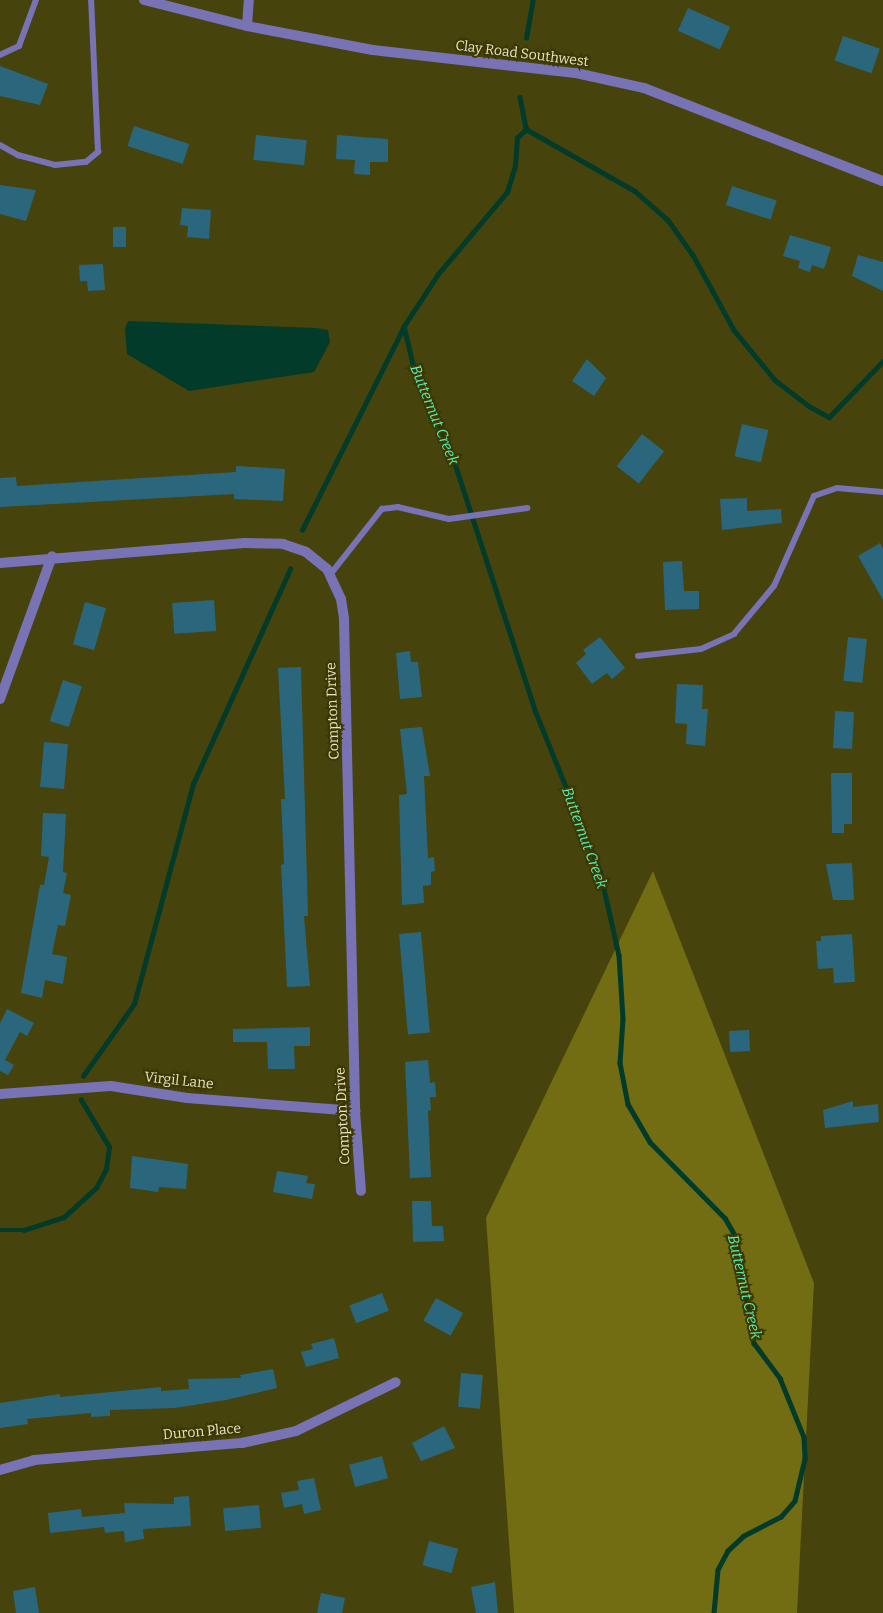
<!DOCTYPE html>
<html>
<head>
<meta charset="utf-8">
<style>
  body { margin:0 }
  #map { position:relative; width:883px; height:1613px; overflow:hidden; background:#46430d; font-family:Bitter,serif }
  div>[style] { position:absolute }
  .green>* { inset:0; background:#726c12 }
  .water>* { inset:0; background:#023b29 }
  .stream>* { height:4.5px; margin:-2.25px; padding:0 2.25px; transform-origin:2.25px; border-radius:2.25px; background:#023b29 }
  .building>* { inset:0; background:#2a677d; transform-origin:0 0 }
  .service>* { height:5.5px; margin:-2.75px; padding:0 2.75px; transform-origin:2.75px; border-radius:2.75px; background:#7773b5 }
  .minor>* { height:10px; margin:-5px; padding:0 5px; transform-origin:5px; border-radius:5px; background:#7773b5 }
  .tertiary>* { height:10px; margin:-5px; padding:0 5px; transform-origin:5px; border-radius:5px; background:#7773b5 }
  span { translate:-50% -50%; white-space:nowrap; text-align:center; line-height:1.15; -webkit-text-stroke:4px #3c3800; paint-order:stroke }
  .street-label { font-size:14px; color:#e4e3c9 }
  .water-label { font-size:15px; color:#55efb8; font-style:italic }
</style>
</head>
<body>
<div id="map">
  <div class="green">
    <i style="clip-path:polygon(653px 871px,814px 1283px,797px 1613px,514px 1613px,486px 1218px)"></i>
  </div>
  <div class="water">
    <i style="clip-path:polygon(128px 321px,316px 328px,328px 330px,330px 342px,314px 372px,189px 391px,127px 354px,125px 329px)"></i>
  </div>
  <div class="stream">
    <i style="left:526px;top:38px;width:39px;rotate:-80deg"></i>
    <i style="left:520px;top:97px;width:33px;rotate:79deg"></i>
    <i style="left:526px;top:129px;width:125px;rotate:29.6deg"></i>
    <i style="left:635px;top:191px;width:44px;rotate:41.3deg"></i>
    <i style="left:668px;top:220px;width:43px;rotate:54.5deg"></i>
    <i style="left:693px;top:255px;width:85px;rotate:61.3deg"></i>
    <i style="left:734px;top:330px;width:65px;rotate:50.6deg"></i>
    <i style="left:775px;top:380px;width:43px;rotate:37.4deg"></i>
    <i style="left:809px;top:406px;width:23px;rotate:29deg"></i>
    <i style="left:829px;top:417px;width:78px;rotate:-46deg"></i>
    <i style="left:404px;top:326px;width:47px;rotate:76.6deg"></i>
    <i style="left:415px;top:372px;width:81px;rotate:65deg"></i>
    <i style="left:449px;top:445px;width:279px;rotate:72deg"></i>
    <i style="left:535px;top:710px;width:174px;rotate:68deg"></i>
    <i style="left:600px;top:871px;width:86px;rotate:77.3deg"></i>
    <i style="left:619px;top:955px;width:64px;rotate:86.4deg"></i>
    <i style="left:623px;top:1019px;width:44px;rotate:93.9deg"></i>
    <i style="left:620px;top:1063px;width:42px;rotate:79deg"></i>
    <i style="left:628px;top:1104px;width:44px;rotate:59.9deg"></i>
    <i style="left:650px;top:1142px;width:107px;rotate:45.4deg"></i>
    <i style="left:725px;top:1218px;width:22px;rotate:60deg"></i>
    <i style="left:736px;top:1237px;width:108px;rotate:80.4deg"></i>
    <i style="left:754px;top:1343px;width:44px;rotate:53.4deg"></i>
    <i style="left:780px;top:1378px;width:64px;rotate:67.9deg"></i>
    <i style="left:804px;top:1437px;width:22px;rotate:87deg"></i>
    <i style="left:805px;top:1459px;width:43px;rotate:103.4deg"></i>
    <i style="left:795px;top:1501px;width:21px;rotate:131deg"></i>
    <i style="left:781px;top:1517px;width:42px;rotate:152.8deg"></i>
    <i style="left:744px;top:1536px;width:22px;rotate:137deg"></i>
    <i style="left:728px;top:1551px;width:21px;rotate:118deg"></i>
    <i style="left:718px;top:1570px;width:43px;rotate:95.3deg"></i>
    <i style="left:302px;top:530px;width:228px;rotate:-63.4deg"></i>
    <i style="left:404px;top:326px;width:62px;rotate:-56.8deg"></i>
    <i style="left:438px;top:274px;width:107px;rotate:-49.9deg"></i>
    <i style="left:507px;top:192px;width:27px;rotate:-73deg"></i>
    <i style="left:515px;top:166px;width:28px;rotate:-86deg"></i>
    <i style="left:517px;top:138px;width:13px;rotate:-45deg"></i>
    <i style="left:83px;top:1076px;width:88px;rotate:-54.7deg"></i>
    <i style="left:134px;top:1004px;width:228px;rotate:-75deg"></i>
    <i style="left:193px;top:784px;width:236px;rotate:-65.7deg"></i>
    <i style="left:0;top:1230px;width:24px"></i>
    <i style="left:24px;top:1230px;width:42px;rotate:-18deg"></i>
    <i style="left:64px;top:1217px;width:43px;rotate:-42.2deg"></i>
    <i style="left:96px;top:1188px;width:21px;rotate:-62deg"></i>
    <i style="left:106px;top:1169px;width:22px;rotate:-82deg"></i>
    <i style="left:109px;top:1147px;width:55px;rotate:-120.8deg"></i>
  </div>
  <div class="building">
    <i style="left:688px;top:8px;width:46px;height:25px;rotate:24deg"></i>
    <i style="left:843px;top:36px;width:39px;height:26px;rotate:19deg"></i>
    <i style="clip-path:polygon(0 66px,48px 84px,40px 105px,0 96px)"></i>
    <i style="left:134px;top:126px;width:58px;height:21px;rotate:18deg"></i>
    <i style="left:256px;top:135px;width:51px;height:25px;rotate:6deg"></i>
    <i style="clip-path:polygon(337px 135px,388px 139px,388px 162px,370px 162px,370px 175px,354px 174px,355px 160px,336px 159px)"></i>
    <i style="clip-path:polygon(0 185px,36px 190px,26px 221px,0 214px)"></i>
    <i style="left:732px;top:186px;width:47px;height:20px;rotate:18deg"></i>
    <i style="clip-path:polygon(182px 208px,211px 210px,209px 239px,187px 237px,188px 226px,180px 225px)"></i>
    <i style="left:113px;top:227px;width:13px;height:20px"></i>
    <i style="clip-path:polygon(790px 235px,831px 247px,824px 269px,812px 265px,810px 272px,798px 268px,800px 261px,783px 256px)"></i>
    <i style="clip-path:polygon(858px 255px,883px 262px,883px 291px,852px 276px)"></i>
    <i style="clip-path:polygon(103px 264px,105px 290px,88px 291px,87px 281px,80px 281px,79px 265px)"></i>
    <i style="clip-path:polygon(587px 359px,606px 378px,594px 396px,572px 381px)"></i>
    <i style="left:742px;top:424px;width:27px;height:33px;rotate:13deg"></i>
    <i style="left:642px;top:434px;width:28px;height:41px;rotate:38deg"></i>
    <i style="clip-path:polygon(236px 466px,285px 469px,283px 501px,234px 499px,234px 494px,0 507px,0 478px,16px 477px,17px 486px,236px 472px)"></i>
    <i style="clip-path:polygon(747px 498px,747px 511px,781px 509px,782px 523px,722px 530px,720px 499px)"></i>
    <i style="clip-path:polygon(880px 543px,883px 549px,883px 600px,858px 556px)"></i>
    <i style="clip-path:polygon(682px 561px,684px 591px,699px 591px,699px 609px,665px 610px,663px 562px)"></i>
    <i style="left:214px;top:600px;width:31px;height:42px;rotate:86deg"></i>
    <i style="left:85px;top:602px;width:22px;height:44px;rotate:16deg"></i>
    <i style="clip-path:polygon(600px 637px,625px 668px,612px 679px,607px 673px,592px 684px,576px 663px,586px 654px,583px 650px)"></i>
    <i style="left:848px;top:637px;width:19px;height:44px;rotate:6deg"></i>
    <i style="clip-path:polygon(410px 651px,411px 662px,418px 662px,422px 697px,400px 699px,396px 653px)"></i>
    <i style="clip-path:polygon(301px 667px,308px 916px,304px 916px,310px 986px,287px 987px,281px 865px,284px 864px,281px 799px,285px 799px,278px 668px)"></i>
    <i style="left:63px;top:680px;width:20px;height:43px;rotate:18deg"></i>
    <i style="clip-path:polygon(677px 684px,703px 685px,702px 709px,708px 709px,705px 746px,686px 744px,687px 724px,675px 723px)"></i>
    <i style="left:835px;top:711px;width:19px;height:37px;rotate:3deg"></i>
    <i style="clip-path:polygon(422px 727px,430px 776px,424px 776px,428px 858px,434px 857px,435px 871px,431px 872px,431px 885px,423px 886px,424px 903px,402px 905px,399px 795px,407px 794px,400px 729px)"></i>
    <i style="left:44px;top:742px;width:24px;height:45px;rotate:5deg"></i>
    <i style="clip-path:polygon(831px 773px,852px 773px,852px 824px,844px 824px,844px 833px,832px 833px)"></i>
    <i style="clip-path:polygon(43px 813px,66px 814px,63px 872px,67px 873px,63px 893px,71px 895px,65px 926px,58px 925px,52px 954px,67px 957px,63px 984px,45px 980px,42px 998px,21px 993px,40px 885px,44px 885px,49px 857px,41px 856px)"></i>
    <i style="clip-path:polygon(852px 863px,854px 900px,833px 900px,826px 864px)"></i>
    <i style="left:421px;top:932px;width:101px;height:22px;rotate:85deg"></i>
    <i style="clip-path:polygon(852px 934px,855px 982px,834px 983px,833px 968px,818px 969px,816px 941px,821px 941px,821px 936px)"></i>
    <i style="clip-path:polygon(7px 1009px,34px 1023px,27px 1036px,20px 1032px,5px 1060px,14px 1065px,8px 1075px,0 1071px,0 1023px)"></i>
    <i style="clip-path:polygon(310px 1027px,310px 1046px,294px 1046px,295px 1069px,268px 1069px,267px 1042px,233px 1042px,233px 1029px)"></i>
    <i style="left:749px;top:1030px;width:21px;height:20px;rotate:87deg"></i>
    <i style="clip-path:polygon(428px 1060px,430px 1083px,435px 1082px,436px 1097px,430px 1097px,431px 1110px,428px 1111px,431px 1177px,410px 1178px,405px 1062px)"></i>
    <i style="clip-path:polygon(853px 1101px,853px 1107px,878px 1104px,879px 1122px,825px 1128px,823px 1110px)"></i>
    <i style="clip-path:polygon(132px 1156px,188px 1164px,186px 1189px,159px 1187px,158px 1192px,130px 1188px)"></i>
    <i style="clip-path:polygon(277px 1171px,308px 1176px,306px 1183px,315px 1184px,312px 1199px,273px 1192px)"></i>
    <i style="clip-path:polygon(412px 1201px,431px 1201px,432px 1226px,443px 1226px,444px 1241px,413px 1242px)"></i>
    <i style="left:382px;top:1293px;width:19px;height:35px;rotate:69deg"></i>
    <i style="left:436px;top:1298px;width:31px;height:26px;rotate:29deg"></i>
    <i style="clip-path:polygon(334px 1338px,339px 1358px,306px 1367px,301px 1352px,313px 1349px,311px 1344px)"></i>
    <i style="clip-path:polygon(273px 1369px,277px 1388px,226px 1400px,175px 1408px,110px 1410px,110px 1416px,91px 1417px,91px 1413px,27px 1419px,28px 1424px,0 1428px,0 1403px,60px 1394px,60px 1397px,161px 1387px,161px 1391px,189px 1389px,188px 1379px,241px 1378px,240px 1375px)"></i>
    <i style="left:461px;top:1373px;width:22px;height:34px;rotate:5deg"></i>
    <i style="clip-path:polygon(444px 1426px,455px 1448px,421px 1461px,412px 1443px)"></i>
    <i style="left:382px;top:1456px;width:23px;height:34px;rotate:75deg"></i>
    <i style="clip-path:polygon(314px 1478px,321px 1510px,304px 1514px,302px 1504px,284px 1508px,281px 1493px,299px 1490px,297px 1481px)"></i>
    <i style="clip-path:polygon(189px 1496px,191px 1526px,143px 1529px,144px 1539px,125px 1542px,124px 1531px,105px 1533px,104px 1527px,50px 1533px,48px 1513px,81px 1509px,82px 1517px,125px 1513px,124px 1503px,174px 1504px,174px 1497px)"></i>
    <i style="left:259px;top:1505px;width:23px;height:36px;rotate:85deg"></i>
    <i style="left:429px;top:1541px;width:30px;height:25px;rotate:15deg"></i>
    <i style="clip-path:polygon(495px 1582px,498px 1613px,476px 1613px,471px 1587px)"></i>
    <i style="clip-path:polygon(35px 1587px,39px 1613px,16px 1613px,13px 1591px)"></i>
    <i style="clip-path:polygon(321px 1593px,345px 1598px,342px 1613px,317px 1613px)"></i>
  </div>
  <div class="service">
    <i style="left:0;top:55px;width:21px;rotate:-25deg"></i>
    <i style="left:19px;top:46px;width:49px;rotate:-69.7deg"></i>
    <i style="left:0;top:145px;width:21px;rotate:29deg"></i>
    <i style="left:18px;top:155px;width:38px;rotate:15deg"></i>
    <i style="left:55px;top:165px;width:31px;rotate:-6deg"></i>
    <i style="left:86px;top:162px;width:16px;rotate:-40deg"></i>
    <i style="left:98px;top:152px;width:152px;rotate:-92.6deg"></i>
    <i style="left:330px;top:575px;width:84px;rotate:-51.8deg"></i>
    <i style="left:382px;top:509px;width:16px;rotate:-7deg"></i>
    <i style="left:398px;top:507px;width:52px;rotate:13.2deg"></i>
    <i style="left:449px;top:519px;width:79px;rotate:-8deg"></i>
    <i style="left:638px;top:656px;width:63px;rotate:-6.3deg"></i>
    <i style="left:701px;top:649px;width:36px;rotate:-24deg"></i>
    <i style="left:734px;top:634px;width:62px;rotate:-50.2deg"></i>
    <i style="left:774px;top:586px;width:98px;rotate:-66deg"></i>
    <i style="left:814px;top:496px;width:24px;rotate:-19deg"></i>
    <i style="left:837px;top:488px;width:46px;rotate:5deg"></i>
  </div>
  <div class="minor">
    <i style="left:247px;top:26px;width:26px;rotate:-86deg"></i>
    <i style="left:0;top:563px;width:245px;rotate:-4.7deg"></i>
    <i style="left:244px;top:543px;width:39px;rotate:1deg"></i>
    <i style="left:283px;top:544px;width:24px;rotate:19deg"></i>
    <i style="left:306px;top:552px;width:27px;rotate:39deg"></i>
    <i style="left:327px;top:569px;width:33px;rotate:65deg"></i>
    <i style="left:341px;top:599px;width:20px;rotate:81deg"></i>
    <i style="left:344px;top:619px;width:492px;rotate:88.7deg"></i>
    <i style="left:355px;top:1111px;width:80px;rotate:85.7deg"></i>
    <i style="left:0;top:699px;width:152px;rotate:-70deg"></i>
    <i style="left:0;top:1094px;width:111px;rotate:-4.1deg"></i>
    <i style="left:111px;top:1086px;width:77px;rotate:9deg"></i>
    <i style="left:187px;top:1098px;width:169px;rotate:4.4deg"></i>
    <i style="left:0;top:1470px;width:35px;rotate:-16deg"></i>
    <i style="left:34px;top:1460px;width:209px;rotate:-4.7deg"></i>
    <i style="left:242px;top:1443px;width:55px;rotate:-12.5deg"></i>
    <i style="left:296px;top:1431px;width:111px;rotate:-26.1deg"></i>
  </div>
  <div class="tertiary">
    <i style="left:144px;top:0;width:106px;rotate:14.2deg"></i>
    <i style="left:247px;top:26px;width:128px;rotate:10.8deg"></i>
    <i style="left:373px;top:50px;width:204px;rotate:6.5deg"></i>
    <i style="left:576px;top:73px;width:70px;rotate:12.4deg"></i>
    <i style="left:644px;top:88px;width:256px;rotate:21.3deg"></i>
  </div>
  <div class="street-label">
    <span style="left:522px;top:54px;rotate:7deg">Clay Road Southwest</span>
    <span style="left:333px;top:711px;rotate:-92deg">Compton Drive</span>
    <span style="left:179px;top:1081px;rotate:6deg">Virgil Lane</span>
    <span style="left:343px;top:1116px;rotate:-93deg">Compton Drive</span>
    <span style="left:202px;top:1432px;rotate:-5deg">Duron Place</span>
  </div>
  <div class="water-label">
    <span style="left:434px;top:415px;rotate:68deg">Butternut Creek</span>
    <span style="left:584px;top:838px;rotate:70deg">Butternut Creek</span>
    <span style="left:744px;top:1287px;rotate:77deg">Butternut Creek</span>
  </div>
</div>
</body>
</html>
